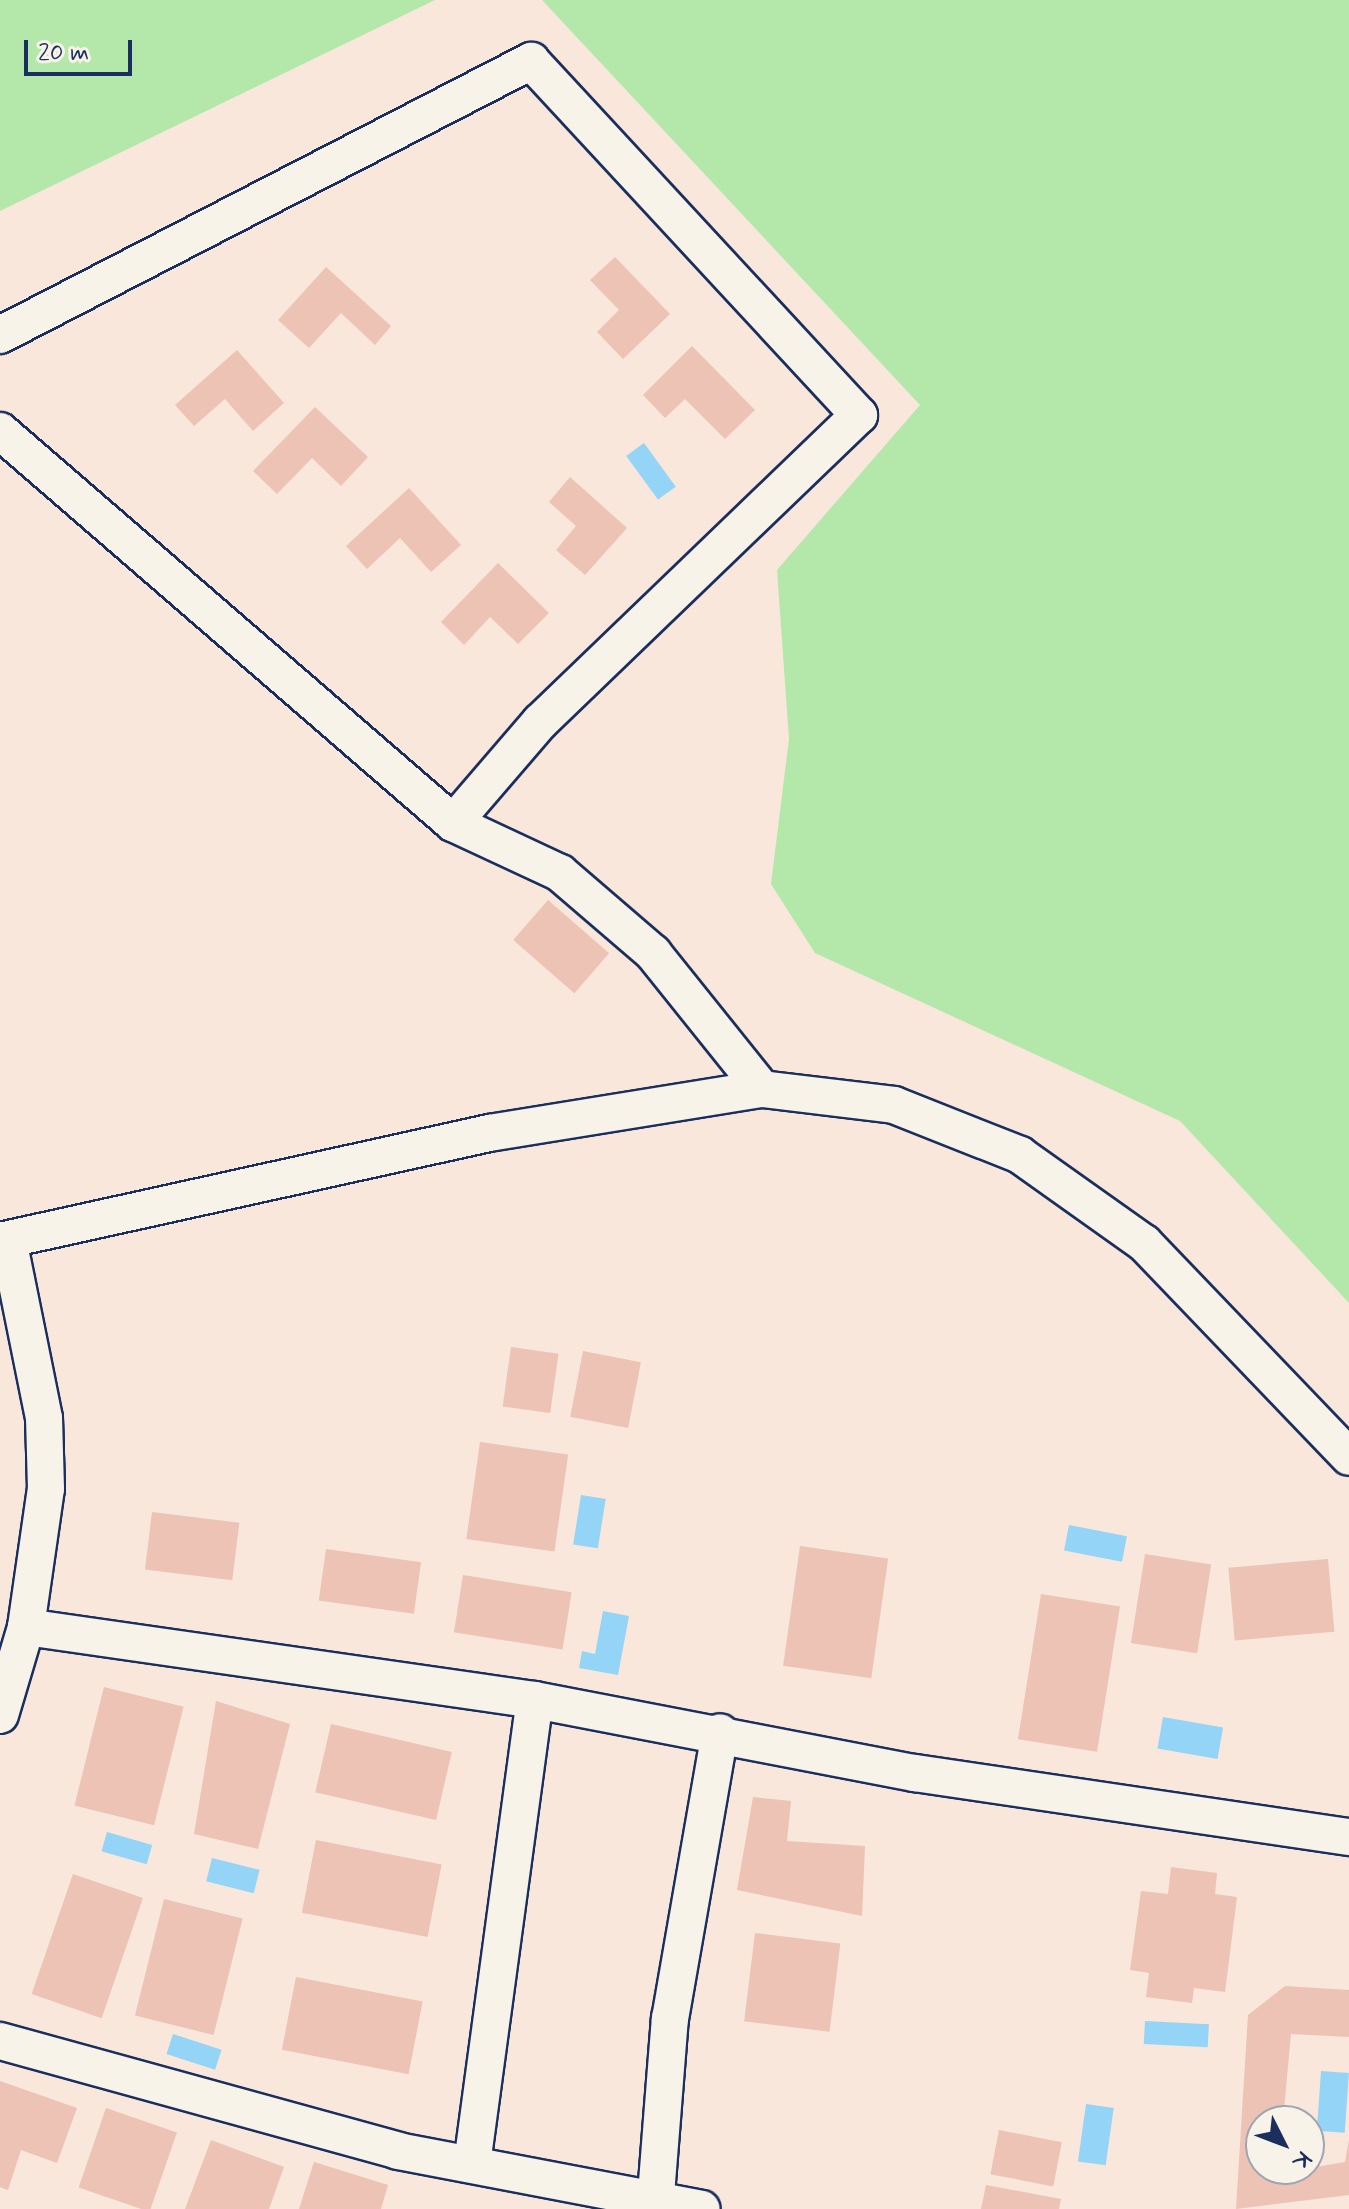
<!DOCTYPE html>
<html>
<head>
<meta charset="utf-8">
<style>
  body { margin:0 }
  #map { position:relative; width:1349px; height:2209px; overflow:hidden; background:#f8e7da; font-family:Mynerve,sans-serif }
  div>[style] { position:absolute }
  .green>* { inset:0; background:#b3e8aa }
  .water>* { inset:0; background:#94d4f6; transform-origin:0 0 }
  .building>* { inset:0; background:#ecc3b5; transform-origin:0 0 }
  .roads { filter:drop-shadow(2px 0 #1b2f5e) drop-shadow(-2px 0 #1b2f5e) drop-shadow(0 2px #1b2f5e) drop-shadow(0 -2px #1b2f5e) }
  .minor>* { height:36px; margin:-18px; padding:0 18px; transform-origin:18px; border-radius:18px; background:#f7f3e8 }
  span { translate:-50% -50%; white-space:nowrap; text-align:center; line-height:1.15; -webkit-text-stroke:6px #f7f3e8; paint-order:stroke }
  .north { position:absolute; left:1245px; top:2105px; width:80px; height:80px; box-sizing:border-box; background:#f7f3e8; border:2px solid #9fa5b1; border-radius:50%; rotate:132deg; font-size:22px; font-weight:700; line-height:32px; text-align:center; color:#1b2f5e }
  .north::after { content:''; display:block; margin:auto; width:28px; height:36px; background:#1b2f5e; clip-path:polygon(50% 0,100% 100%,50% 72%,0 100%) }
  .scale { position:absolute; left:24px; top:40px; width:108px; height:36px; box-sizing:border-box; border:4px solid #1b2f5e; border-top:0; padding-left:10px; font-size:24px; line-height:28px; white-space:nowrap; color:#1b2f5e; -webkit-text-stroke:6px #f7f3e8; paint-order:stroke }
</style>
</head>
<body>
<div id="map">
  <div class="green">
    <i style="clip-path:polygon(0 0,435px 0,0 211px)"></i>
    <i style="clip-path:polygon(542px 0,1349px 0,1349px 1303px,1180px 1121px,815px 953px,771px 884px,789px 739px,777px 570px,920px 405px)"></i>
  </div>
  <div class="water">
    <i style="left:644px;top:443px;width:54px;height:22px;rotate:54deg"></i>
    <i style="left:581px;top:1495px;width:25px;height:50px;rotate:9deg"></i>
    <i style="left:1069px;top:1525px;width:59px;height:26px;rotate:11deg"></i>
    <i style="clip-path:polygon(603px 1611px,629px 1616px,618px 1675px,579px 1668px,582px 1651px,595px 1654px)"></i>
    <i style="left:1163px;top:1717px;width:61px;height:32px;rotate:10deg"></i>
    <i style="left:107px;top:1832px;width:47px;height:20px;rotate:16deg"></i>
    <i style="left:212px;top:1858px;width:49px;height:24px;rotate:14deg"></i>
    <i style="left:1145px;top:2021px;width:64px;height:23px;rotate:3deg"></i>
    <i style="left:173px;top:2034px;width:51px;height:21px;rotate:18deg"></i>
    <i style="left:1321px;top:2071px;width:28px;height:60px;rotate:4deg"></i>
    <i style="left:1086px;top:2104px;width:28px;height:58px;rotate:8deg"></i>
  </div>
  <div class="building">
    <i style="clip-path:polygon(615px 257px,670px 314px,623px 359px,597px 332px,619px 310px,590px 280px)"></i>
    <i style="clip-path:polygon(326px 267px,391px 326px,375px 345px,341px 313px,309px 348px,278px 320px)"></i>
    <i style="clip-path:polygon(692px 346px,755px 410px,725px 439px,685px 399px,665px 418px,643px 395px)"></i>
    <i style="clip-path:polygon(237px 350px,284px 403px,253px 431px,225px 399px,194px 426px,175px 405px)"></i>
    <i style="clip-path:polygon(315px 407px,368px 457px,341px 486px,312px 458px,277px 494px,253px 471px)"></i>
    <i style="clip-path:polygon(570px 477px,627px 528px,585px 575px,556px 550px,576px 526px,549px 502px)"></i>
    <i style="clip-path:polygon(409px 488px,461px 545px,431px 572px,400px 538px,367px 569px,346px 546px)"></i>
    <i style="clip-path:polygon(498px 563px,549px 613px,518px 644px,490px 617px,464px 645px,441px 622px)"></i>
    <i style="left:548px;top:900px;width:81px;height:53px;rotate:41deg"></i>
    <i style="left:511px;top:1347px;width:48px;height:60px;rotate:8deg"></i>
    <i style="left:583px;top:1351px;width:59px;height:67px;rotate:11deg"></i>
    <i style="left:480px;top:1442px;width:89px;height:98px;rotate:8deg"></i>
    <i style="left:152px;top:1512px;width:88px;height:58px;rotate:7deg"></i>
    <i style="left:800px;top:1546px;width:89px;height:121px;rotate:8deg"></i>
    <i style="left:326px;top:1549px;width:96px;height:52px;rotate:8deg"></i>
    <i style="left:1145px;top:1554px;width:67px;height:90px;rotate:9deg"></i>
    <i style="left:1328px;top:1559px;width:73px;height:100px;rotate:85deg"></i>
    <i style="left:463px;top:1575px;width:110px;height:58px;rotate:9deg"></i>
    <i style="left:1041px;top:1594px;width:80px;height:147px;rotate:9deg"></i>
    <i style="left:104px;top:1687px;width:82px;height:122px;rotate:14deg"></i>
    <i style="clip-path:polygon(216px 1701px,290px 1724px,258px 1849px,194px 1834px)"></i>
    <i style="left:331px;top:1724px;width:124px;height:70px;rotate:13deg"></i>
    <i style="clip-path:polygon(753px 1797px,791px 1801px,787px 1841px,865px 1846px,862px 1916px,737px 1890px)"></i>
    <i style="left:316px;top:1840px;width:128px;height:74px;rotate:11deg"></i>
    <i style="clip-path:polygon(1171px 1867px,1217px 1873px,1215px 1894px,1237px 1897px,1225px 1992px,1194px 1988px,1192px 2003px,1146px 1997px,1149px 1973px,1130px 1970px,1141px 1891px,1168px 1894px)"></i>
    <i style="left:73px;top:1874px;width:74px;height:127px;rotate:19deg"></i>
    <i style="left:164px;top:1899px;width:81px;height:120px;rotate:14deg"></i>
    <i style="left:755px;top:1933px;width:86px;height:89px;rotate:7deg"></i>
    <i style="left:296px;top:1977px;width:129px;height:74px;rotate:11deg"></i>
    <i style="clip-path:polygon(1285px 1986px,1349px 1990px,1349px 2037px,1291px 2034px,1283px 2121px,1261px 2121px,1261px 2169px,1280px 2173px,1345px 2162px,1349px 2140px,1349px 2195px,1236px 2209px,1248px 2015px)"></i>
    <i style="clip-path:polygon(0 2081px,77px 2108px,57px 2163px,21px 2150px,8px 2190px,0 2187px)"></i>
    <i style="left:106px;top:2108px;width:75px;height:84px;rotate:19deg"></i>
    <i style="left:999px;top:2130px;width:64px;height:45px;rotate:11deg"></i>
    <i style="clip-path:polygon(211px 2140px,284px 2167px,269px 2209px,185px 2209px)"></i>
    <i style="clip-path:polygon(314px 2162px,388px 2185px,381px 2209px,299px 2209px)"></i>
    <i style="clip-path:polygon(986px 2185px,1061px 2199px,1059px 2209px,981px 2209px)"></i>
  </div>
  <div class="roads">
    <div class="minor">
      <i style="left:0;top:335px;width:598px;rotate:-27.29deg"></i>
      <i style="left:531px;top:61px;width:483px;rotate:47.2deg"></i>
      <i style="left:859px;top:415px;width:443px;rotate:136.1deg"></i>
      <i style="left:540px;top:722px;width:133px;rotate:130.7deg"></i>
      <i style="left:0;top:431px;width:599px;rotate:40.87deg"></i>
      <i style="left:453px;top:823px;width:118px;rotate:25deg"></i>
      <i style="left:560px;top:873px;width:123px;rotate:40.7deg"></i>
      <i style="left:653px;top:953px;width:174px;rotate:51.3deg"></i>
      <i style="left:0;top:1241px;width:501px;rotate:-12.45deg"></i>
      <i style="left:489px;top:1133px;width:277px;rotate:-9.2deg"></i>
      <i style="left:762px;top:1089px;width:133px;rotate:6.9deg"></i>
      <i style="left:894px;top:1105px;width:136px;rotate:21.6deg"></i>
      <i style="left:1020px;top:1155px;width:152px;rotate:35.4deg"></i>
      <i style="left:1144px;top:1243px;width:296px;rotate:46.2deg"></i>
      <i style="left:26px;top:1627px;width:514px;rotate:8.16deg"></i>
      <i style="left:535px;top:1700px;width:387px;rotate:10.9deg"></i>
      <i style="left:915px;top:1773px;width:439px;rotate:8.4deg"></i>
      <i style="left:0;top:1715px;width:92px;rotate:-73.5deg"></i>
      <i style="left:26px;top:1627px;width:139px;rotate:-81.8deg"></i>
      <i style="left:46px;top:1489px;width:71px;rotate:-91.6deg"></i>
      <i style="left:44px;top:1418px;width:182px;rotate:-101.4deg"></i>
      <i style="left:0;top:2041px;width:413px;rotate:15.4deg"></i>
      <i style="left:398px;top:2151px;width:309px;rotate:10.8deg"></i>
      <i style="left:472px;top:2164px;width:468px;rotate:-82.3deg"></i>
      <i style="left:656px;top:2195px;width:177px;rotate:-85.5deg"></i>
      <i style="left:670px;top:2019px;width:291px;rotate:-80.1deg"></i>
    </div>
  </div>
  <div class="north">K</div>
  <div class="scale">20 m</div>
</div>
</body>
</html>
